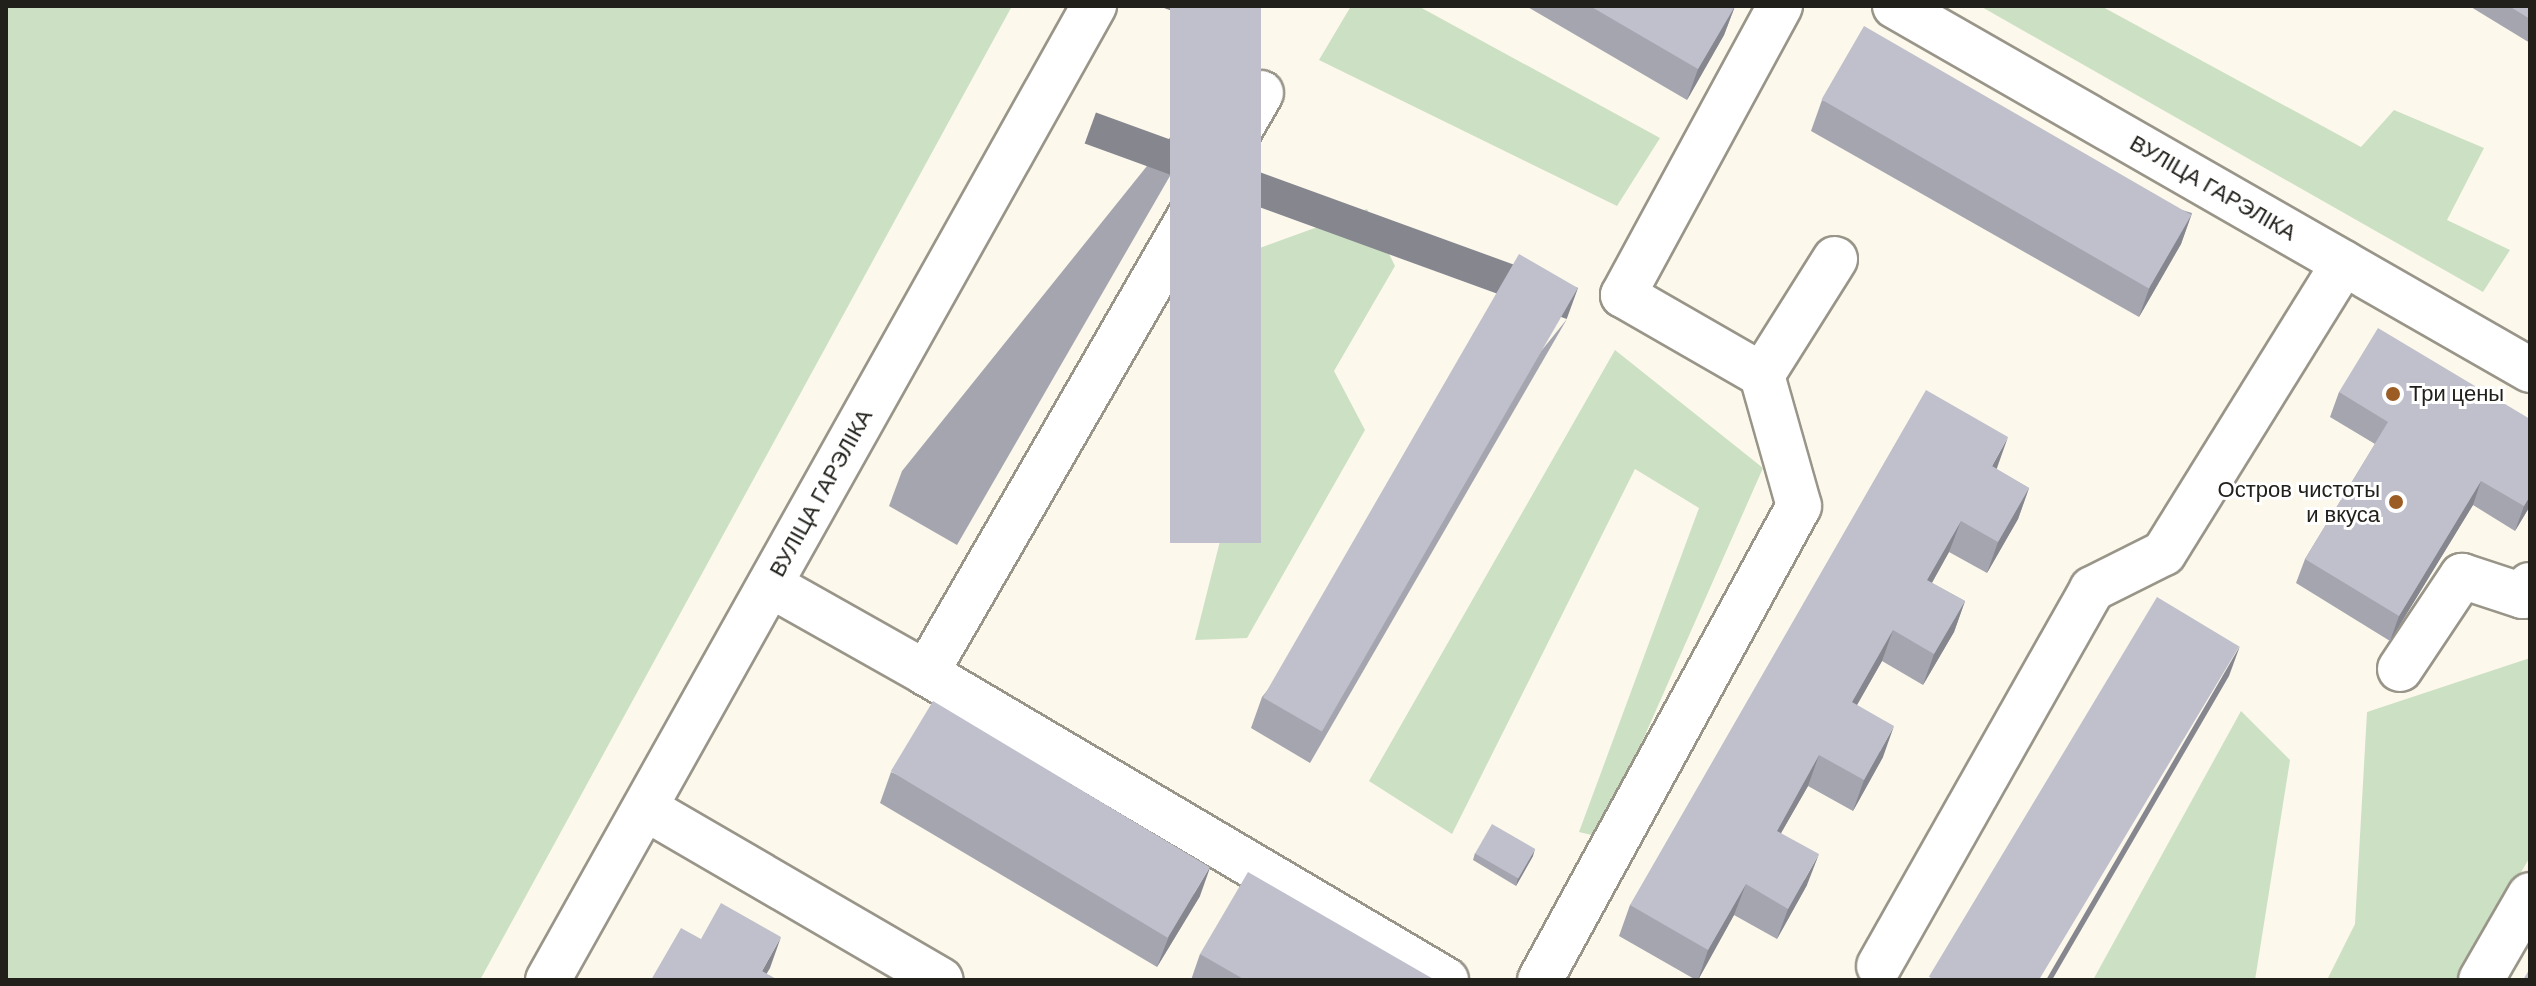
<!DOCTYPE html>
<html>
<head>
<meta charset="utf-8">
<style>
  body { margin:0 }
  #map { position:relative; width:2536px; height:986px; overflow:hidden; background:#fdf8ec; font-family:"DM Sans",sans-serif }
  div>[style] { position:absolute }
  .green>* { inset:0; background:#cce0c4 }
  .roads { filter:drop-shadow(2px 0 #999589) drop-shadow(-2px 0 #999589) drop-shadow(0 2px #999589) drop-shadow(0 -2px #999589) }
  .minor>* { height:44px; margin:-22px; padding:0 22px; transform-origin:22px; border-radius:22px; background:#fff }
  .wall>* { inset:0; background:#a4a5af }
  .shaded-wall>* { inset:0; background:#86868f; transform-origin:0 0 }
  .building>* { inset:0; background:#bfc0cc; transform-origin:0 0 }
  .dots>* { width:22px; height:22px; translate:-50% -50%; box-sizing:border-box; border:4px solid #fff; border-radius:50% }
  span { translate:-50% -50%; white-space:nowrap; text-align:center; line-height:1.15; -webkit-text-stroke:6px #fff; paint-order:stroke }
  .street-label { font-size:22px; color:#22201b }
  .poi-label { font-size:22px; color:#22201b }
  .left { translate:0 -50%; text-align:left }
  .right { translate:-100% -50%; text-align:right }
  .frame { position:absolute; inset:0; border:8px solid #22201b; pointer-events:none }
</style>
</head>
<body>
<div id="map">
  <div class="green">
    <i style="clip-path:polygon(6px 6px,1012px 6px,480px 980px,6px 980px)"></i>
    <i style="clip-path:polygon(1351px 6px,1418px 6px,1660px 138px,1617px 206px,1319px 60px)"></i>
    <i style="clip-path:polygon(1980px 6px,2101px 6px,2361px 147px,2394px 110px,2484px 148px,2447px 220px,2510px 250px,2483px 292px)"></i>
    <i style="clip-path:polygon(1367px 209px,1395px 266px,1334px 371px,1365px 430px,1247px 638px,1195px 640px,1261px 379px,1213px 265px)"></i>
    <i style="clip-path:polygon(1615px 350px,1763px 468px,1600px 837px,1579px 832px,1699px 508px,1635px 469px,1452px 834px,1369px 781px)"></i>
    <i style="clip-path:polygon(2530px 658px,2530px 857px,2458px 980px,2327px 980px,2355px 924px,2367px 712px)"></i>
    <i style="clip-path:polygon(2241px 711px,2290px 760px,2255px 980px,2093px 980px)"></i>
  </div>
  <div class="roads">
    <div class="minor">
      <i style="left:1780px;top:6px;width:329px;rotate:118.5deg"></i>
      <i style="left:1623px;top:295px;width:160px;rotate:29.9deg"></i>
      <i style="left:1762px;top:375px;width:137px;rotate:-57.8deg"></i>
      <i style="left:1895px;top:6px;width:732px;rotate:29.82deg"></i>
      <i style="left:1261px;top:93px;width:670px;rotate:120.01deg"></i>
      <i style="left:926px;top:673px;width:604px;rotate:30.56deg"></i>
      <i style="left:770px;top:585px;width:179px;rotate:29.4deg"></i>
      <i style="left:2400px;top:669px;width:112px;rotate:-56.3deg"></i>
      <i style="left:2462px;top:576px;width:64px;rotate:18.2deg"></i>
      <i style="left:2523px;top:596px;width:13px;rotate:-58deg"></i>
      <i style="left:645px;top:808px;width:342px;rotate:30.2deg"></i>
      <i style="left:1879px;top:966px;width:433px;rotate:-60.5deg"></i>
      <i style="left:2092px;top:589px;width:80px;rotate:-26.6deg"></i>
      <i style="left:2164px;top:553px;width:341px;rotate:-58.2deg"></i>
      <i style="left:548px;top:980px;width:1117px;rotate:-60.73deg"></i>
      <i style="left:1540px;top:980px;width:540px;rotate:-61.35deg"></i>
      <i style="left:1799px;top:506px;width:136px;rotate:-105.8deg"></i>
      <i style="left:2481px;top:980px;width:98px;rotate:-60deg"></i>
    </div>
  </div>
  <div class="wall">
    <i style="clip-path:polygon(1526px 6px,1735px 6px,1724px 35px,1687px 100px)"></i>
    <i style="clip-path:polygon(2471px 6px,2530px 6px,2530px 43px,2471px 7px)"></i>
    <i style="clip-path:polygon(1249px 39px,957px 545px,889px 506px,902px 471px)"></i>
    <i style="clip-path:polygon(1822px 100px,2192px 213px,2181px 244px,2139px 317px,1811px 131px)"></i>
    <i style="clip-path:polygon(1567px 319px,1310px 763px,1251px 728px,1262px 697px)"></i>
    <i style="clip-path:polygon(2339px 392px,2530px 419px,2530px 506px,2515px 531px,2473px 505px,2390px 641px,2296px 583px,2305px 559px,2375px 444px,2330px 417px)"></i>
    <i style="clip-path:polygon(1996px 469px,2029px 488px,2018px 519px,1987px 573px,1949px 552px,1932px 583px,1965px 601px,1954px 632px,1923px 685px,1882px 661px,1857px 705px,1883px 757px,1853px 811px,1808px 786px,1781px 833px,1807px 885px,1777px 939px,1734px 915px,1698px 980px,1696px 980px,1619px 936px,1630px 905px)"></i>
    <i style="clip-path:polygon(891px 772px,1200px 896px,1157px 967px,880px 803px)"></i>
    <i style="clip-path:polygon(1475px 853px,1533px 856px,1516px 886px,1473px 860px)"></i>
    <i style="clip-path:polygon(1200px 954px,1435px 980px,1191px 980px)"></i>
  </div>
  <div class="shaded-wall">
    <i style="left:1261px;top:6px;width:35px;height:582px;rotate:110deg"></i>
    <i style="clip-path:polygon(1735px 6px,1724px 35px,1687px 100px,1698px 69px)"></i>
    <i style="clip-path:polygon(2192px 213px,2181px 244px,2139px 317px,2150px 286px)"></i>
    <i style="left:1578px;top:288px;width:33px;height:513px;rotate:110deg"></i>
    <i style="clip-path:polygon(2008px 437px,1997px 468px,1980px 497px,1992px 466px)"></i>
    <i style="clip-path:polygon(2481px 481px,2473px 505px,2390px 641px,2399px 616px)"></i>
    <i style="clip-path:polygon(2029px 488px,2018px 519px,1987px 573px,1998px 542px)"></i>
    <i style="clip-path:polygon(2530px 496px,2530px 506px,2515px 531px,2524px 506px)"></i>
    <i style="clip-path:polygon(1961px 521px,1949px 552px,1916px 611px,1927px 580px)"></i>
    <i style="clip-path:polygon(1965px 601px,1954px 632px,1923px 685px,1934px 654px)"></i>
    <i style="clip-path:polygon(1893px 630px,1882px 661px,1841px 733px,1852px 702px)"></i>
    <i style="clip-path:polygon(2240px 646px,2229px 676px,2052px 980px,2046px 980px)"></i>
    <i style="clip-path:polygon(1894px 726px,1883px 757px,1853px 811px,1864px 780px)"></i>
    <i style="clip-path:polygon(1819px 755px,1808px 786px,1765px 861px,1777px 831px)"></i>
    <i style="clip-path:polygon(1535px 849px,1533px 856px,1516px 886px,1518px 878px)"></i>
    <i style="clip-path:polygon(1819px 854px,1807px 885px,1777px 939px,1788px 909px)"></i>
    <i style="clip-path:polygon(1211px 865px,1200px 896px,1157px 967px,1169px 936px)"></i>
    <i style="clip-path:polygon(1746px 884px,1734px 915px,1698px 980px,1708px 950px)"></i>
    <i style="clip-path:polygon(781px 937px,770px 968px,763px 980px,762px 971px)"></i>
  </div>
  <div class="building">
    <i style="left:1170px;top:6px;width:91px;height:537px"></i>
    <i style="clip-path:polygon(1590px 6px,1735px 6px,1698px 69px)"></i>
    <i style="clip-path:polygon(2509px 6px,2530px 6px,2530px 19px)"></i>
    <i style="left:1864px;top:26px;width:378px;height:85px;rotate:30deg"></i>
    <i style="left:1519px;top:254px;width:68px;height:512px;rotate:30deg"></i>
    <i style="clip-path:polygon(2378px 328px,2530px 419px,2530px 496px,2524px 506px,2481px 481px,2399px 616px,2305px 559px,2388px 422px,2339px 392px)"></i>
    <i style="clip-path:polygon(1926px 390px,2008px 437px,1992px 466px,2029px 488px,1998px 542px,1961px 521px,1927px 580px,1965px 601px,1934px 654px,1893px 630px,1852px 702px,1894px 726px,1864px 780px,1819px 755px,1777px 831px,1819px 854px,1788px 909px,1746px 884px,1708px 950px,1630px 905px)"></i>
    <i style="left:2157px;top:597px;width:96px;height:443px;rotate:31deg"></i>
    <i style="left:933px;top:701px;width:323px;height:82px;rotate:31deg"></i>
    <i style="left:1492px;top:824px;width:50px;height:34px;rotate:30deg"></i>
    <i style="clip-path:polygon(1248px 872px,1435px 980px,1245px 980px,1200px 954px)"></i>
    <i style="clip-path:polygon(721px 903px,781px 937px,762px 971px,778px 980px,651px 980px,681px 928px,701px 939px)"></i>
    <i style="clip-path:polygon(2530px 968px,2530px 980px,2523px 980px)"></i>
  </div>
  <div class="dots">
    <i style="left:2393px;top:394px;background:#9b5d23"></i>
    <i style="left:2396px;top:502px;background:#9b5d23"></i>
  </div>
  <div class="street-label">
    <span style="left:2213px;top:188px;rotate:30deg">ВУЛІЦА ГАРЭЛІКА</span>
    <span style="left:821px;top:493px;rotate:-61deg">ВУЛІЦА ГАРЭЛІКА</span>
  </div>
  <div class="poi-label">
    <span class="left" style="left:2409px;top:394px">Три цены</span>
    <span class="right" style="left:2380px;top:502px">Остров чистоты<br>и вкуса</span>
  </div>
  <div class="frame"></div>
</div>
</body>
</html>
